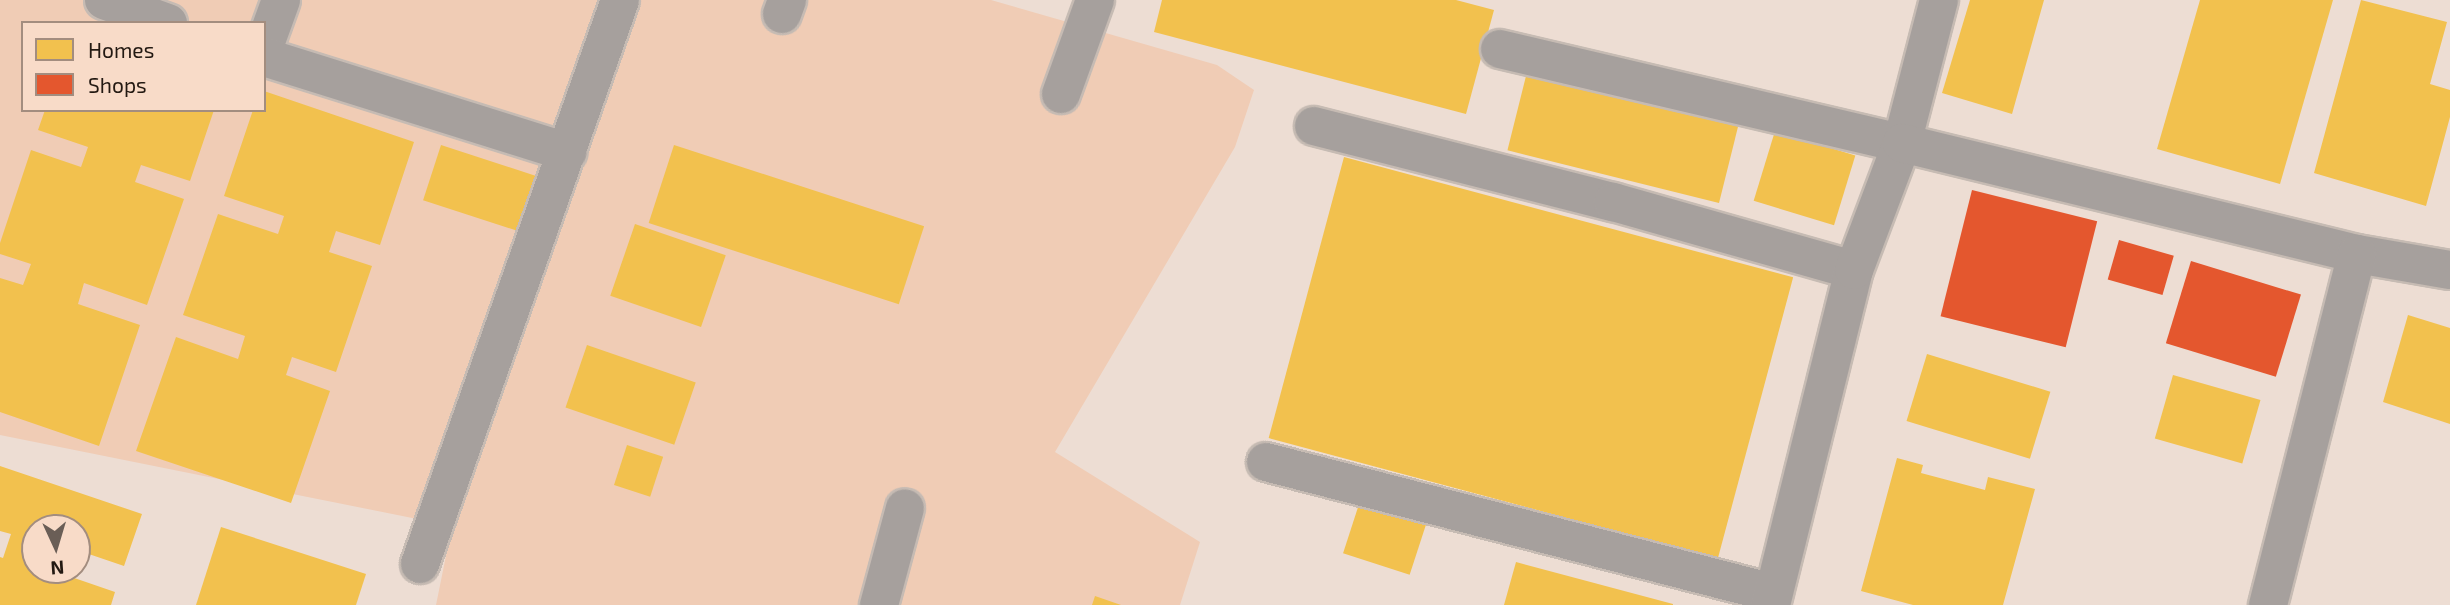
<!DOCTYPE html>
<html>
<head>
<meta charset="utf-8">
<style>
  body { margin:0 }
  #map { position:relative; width:2450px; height:605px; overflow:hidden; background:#edddd3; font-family:"Exo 2",sans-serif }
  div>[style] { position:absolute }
  .green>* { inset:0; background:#f0ccb5 }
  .homes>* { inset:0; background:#f2c14e; transform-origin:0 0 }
  .shops>* { inset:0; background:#e4572e; transform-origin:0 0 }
  .roads { filter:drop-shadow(2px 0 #c6bbb3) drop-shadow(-2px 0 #c6bbb3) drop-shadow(0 2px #c6bbb3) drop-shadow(0 -2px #c6bbb3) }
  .street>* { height:38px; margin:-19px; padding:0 19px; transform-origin:19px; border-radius:19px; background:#a6a09d }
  span { translate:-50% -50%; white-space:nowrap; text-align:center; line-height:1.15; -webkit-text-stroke:7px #f8dbc8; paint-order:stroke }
  .legend { position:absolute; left:21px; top:21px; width:245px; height:91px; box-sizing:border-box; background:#f8dbc8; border:2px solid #a38d7f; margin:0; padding:9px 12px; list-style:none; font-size:21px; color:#231912 }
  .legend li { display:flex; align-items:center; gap:14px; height:35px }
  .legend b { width:35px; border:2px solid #a38d7f }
  .north { position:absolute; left:21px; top:514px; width:70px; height:70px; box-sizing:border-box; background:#f8dbc8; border:2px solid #a38d7f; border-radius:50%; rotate:176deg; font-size:19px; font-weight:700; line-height:28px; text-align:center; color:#231912 }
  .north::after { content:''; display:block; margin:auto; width:24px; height:32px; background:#6a5e56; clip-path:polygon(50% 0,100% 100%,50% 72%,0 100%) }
</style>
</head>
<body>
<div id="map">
  <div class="green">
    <i style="clip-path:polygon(evenodd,0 0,991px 0,1217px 65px,1254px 90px,1235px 147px,1055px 452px,1200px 542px,1180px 605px,436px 605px,452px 526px,0 435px,0 0,23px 23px,264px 23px,264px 110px,23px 110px,23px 23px)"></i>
  </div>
  <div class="homes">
    <i style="clip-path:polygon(1162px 0,1456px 0,1494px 10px,1466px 114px,1154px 32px)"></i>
    <i style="clip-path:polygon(1970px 0,2044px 0,2012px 114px,1942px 93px)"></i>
    <i style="clip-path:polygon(2200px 0,2333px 0,2280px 184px,2157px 149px)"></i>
    <i style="clip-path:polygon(2361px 0,2447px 22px,2430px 84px,2450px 90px,2450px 117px,2426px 206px,2314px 173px)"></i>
    <i style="left:1529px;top:64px;width:218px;height:89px;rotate:14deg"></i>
    <i style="clip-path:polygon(264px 91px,414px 142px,380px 245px,336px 231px,329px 252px,372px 266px,336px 372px,292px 357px,286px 375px,330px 391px,291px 503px,136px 451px,176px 337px,238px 359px,245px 336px,183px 315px,218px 214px,278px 234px,284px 216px,224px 196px,253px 110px,264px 110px)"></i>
    <i style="clip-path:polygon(45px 110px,214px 110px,190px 181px,141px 165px,135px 182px,184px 199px,147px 305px,84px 283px,78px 304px,140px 325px,99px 446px,0 412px,0 278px,23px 285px,31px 264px,0 254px,0 243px,31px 150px,81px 167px,88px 147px,38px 130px)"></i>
    <i style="left:1775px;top:131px;width:84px;height:73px;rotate:17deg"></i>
    <i style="left:441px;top:145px;width:104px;height:58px;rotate:18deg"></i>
    <i style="left:674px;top:145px;width:263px;height:82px;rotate:18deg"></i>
    <i style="left:1344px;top:157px;width:465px;height:291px;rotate:15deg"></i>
    <i style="left:635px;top:224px;width:96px;height:76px;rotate:19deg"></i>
    <i style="clip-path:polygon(2408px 315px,2450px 328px,2450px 424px,2383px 402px)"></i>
    <i style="left:587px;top:345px;width:115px;height:66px;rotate:19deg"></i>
    <i style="left:1927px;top:354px;width:129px;height:70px;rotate:17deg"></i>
    <i style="left:2173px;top:375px;width:91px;height:66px;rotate:16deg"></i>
    <i style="left:627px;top:445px;width:38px;height:42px;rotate:18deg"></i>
    <i style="clip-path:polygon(1897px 458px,1923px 465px,1921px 473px,1985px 490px,1988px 477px,2035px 489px,2003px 605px,1913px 605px,1861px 591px)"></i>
    <i style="clip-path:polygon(0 466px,142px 514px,124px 566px,77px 550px,77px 528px,35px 528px,35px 550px,30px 563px,35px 564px,35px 570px,51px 570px,115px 592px,111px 605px,0 605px,0 557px,3px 558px,11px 534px,0 531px)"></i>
    <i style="left:1361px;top:498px;width:70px;height:58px;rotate:18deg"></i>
    <i style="clip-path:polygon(221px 527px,366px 574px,356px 605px,196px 605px)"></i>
    <i style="clip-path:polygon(1516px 562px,1673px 604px,1673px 605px,1504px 605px)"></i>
    <i style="clip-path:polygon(1095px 596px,1121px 605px,1092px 605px)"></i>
  </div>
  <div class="shops">
    <i style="left:1972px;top:190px;width:129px;height:130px;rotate:14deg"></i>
    <i style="left:2119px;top:240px;width:57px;height:41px;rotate:16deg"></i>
    <i style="left:2191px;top:261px;width:115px;height:86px;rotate:17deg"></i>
  </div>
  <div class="roads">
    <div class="street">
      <i style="left:104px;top:0;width:68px;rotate:19.8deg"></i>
      <i style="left:782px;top:14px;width:15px;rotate:-70deg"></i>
      <i style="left:264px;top:47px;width:50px;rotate:-70.1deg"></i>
      <i style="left:1500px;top:49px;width:413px;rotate:13.2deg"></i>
      <i style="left:1902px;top:143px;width:148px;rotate:-75.5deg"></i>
      <i style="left:264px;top:57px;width:318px;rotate:17.4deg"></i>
      <i style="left:1061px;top:94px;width:100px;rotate:-70.1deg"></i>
      <i style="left:1314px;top:126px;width:309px;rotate:14.3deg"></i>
      <i style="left:1613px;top:202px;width:250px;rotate:15.8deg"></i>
      <i style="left:1266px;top:462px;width:524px;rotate:14.49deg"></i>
      <i style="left:420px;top:564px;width:598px;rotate:-70.47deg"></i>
      <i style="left:879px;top:605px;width:100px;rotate:-75deg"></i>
      <i style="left:1771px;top:605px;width:345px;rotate:-76.1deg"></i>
      <i style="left:1854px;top:270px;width:136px;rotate:-69.3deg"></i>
      <i style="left:1902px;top:143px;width:468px;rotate:13.7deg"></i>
      <i style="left:2357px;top:254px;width:94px;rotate:9.8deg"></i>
      <i style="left:2268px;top:605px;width:362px;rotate:-75.8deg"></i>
    </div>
  </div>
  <ul class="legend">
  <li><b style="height:19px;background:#f2c14e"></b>Homes</li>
  <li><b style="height:19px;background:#e4572e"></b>Shops</li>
  </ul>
  <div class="north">N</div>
</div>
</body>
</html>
